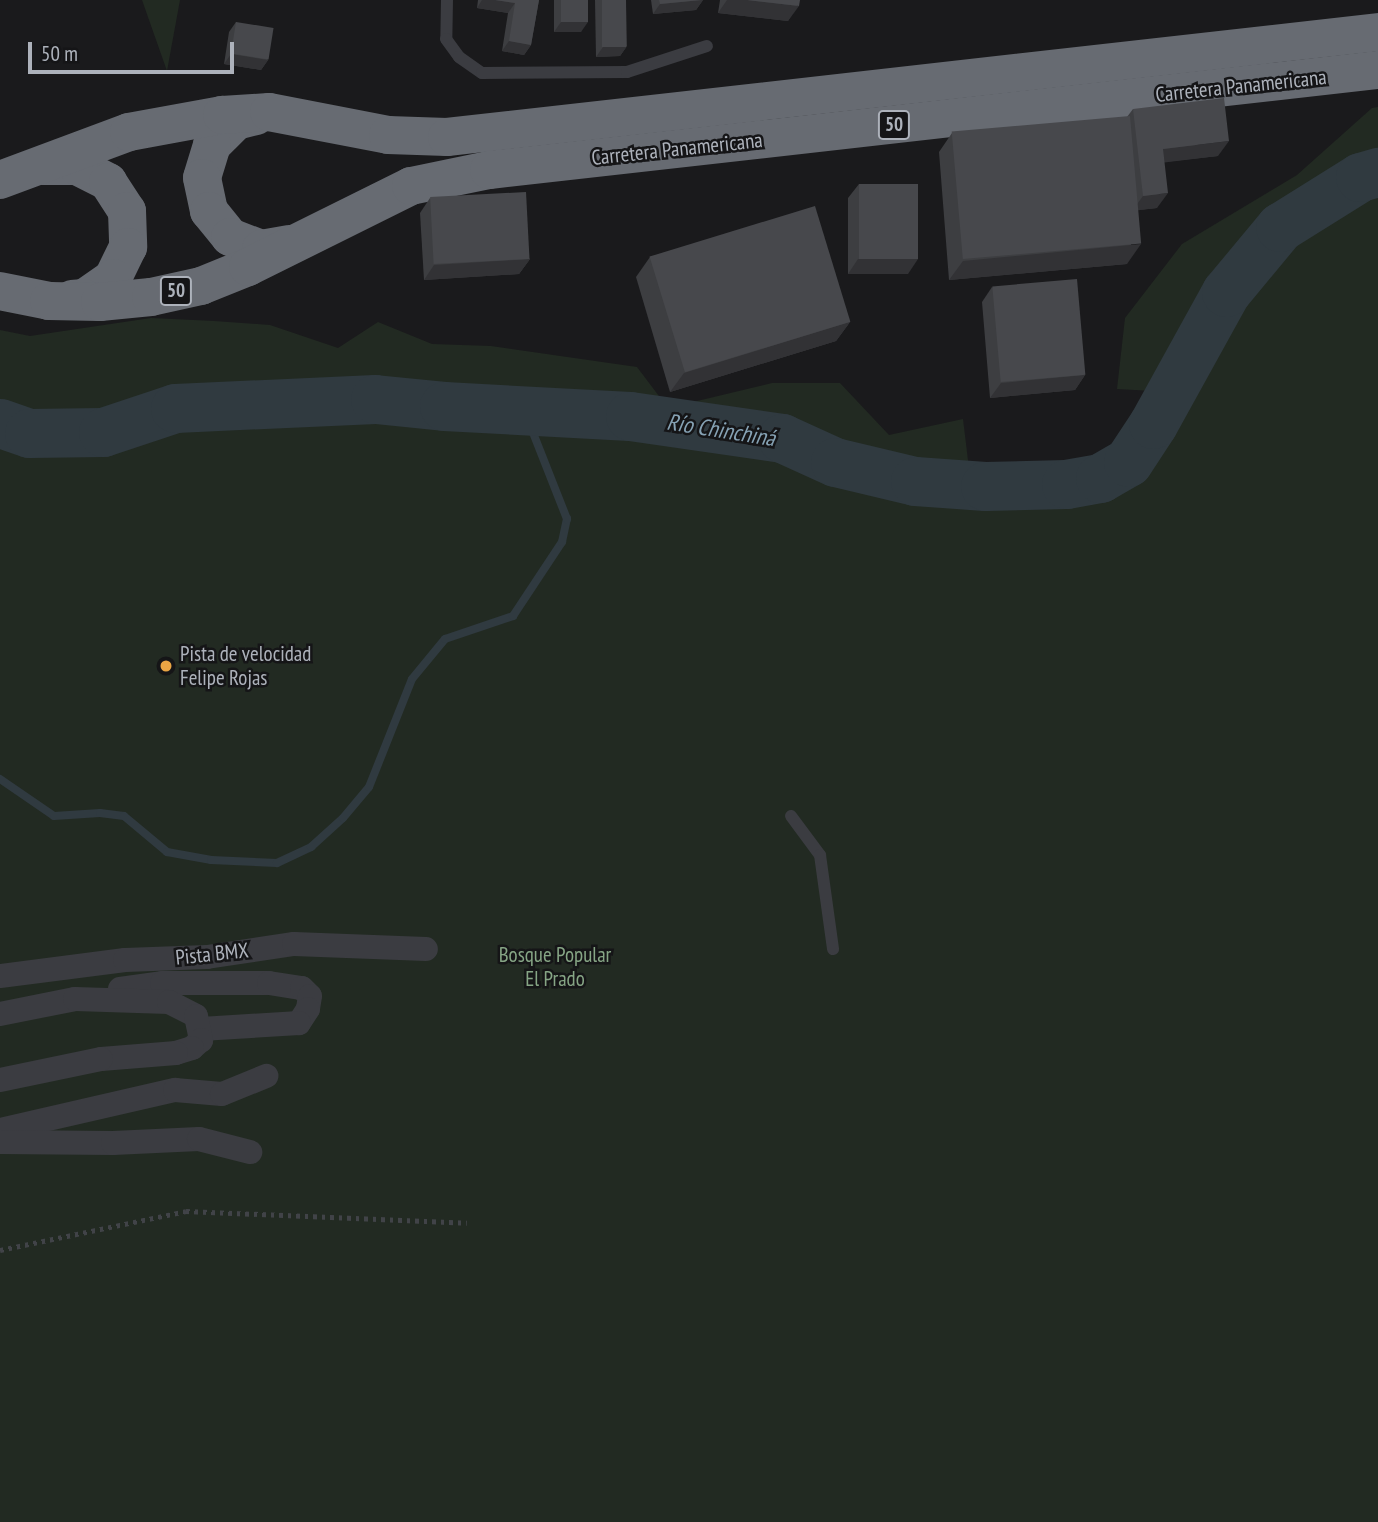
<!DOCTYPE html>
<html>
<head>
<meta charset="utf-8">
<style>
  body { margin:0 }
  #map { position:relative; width:1378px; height:1522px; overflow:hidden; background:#1a1a1c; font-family:"PT Sans Narrow",sans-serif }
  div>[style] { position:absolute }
  .green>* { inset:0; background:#222a22 }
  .stream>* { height:8px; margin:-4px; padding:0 4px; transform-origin:4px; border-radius:4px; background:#303a40 }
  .river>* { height:49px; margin:-24.5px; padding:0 24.5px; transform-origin:24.5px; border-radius:24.5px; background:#303a40 }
  .path>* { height:4.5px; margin-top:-2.25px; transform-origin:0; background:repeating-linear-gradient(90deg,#414348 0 3.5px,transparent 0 8.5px) }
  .lane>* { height:12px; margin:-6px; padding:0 6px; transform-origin:6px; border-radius:6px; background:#3b3c41 }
  .street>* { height:24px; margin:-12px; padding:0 12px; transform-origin:12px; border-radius:12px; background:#3b3c41 }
  .highway>* { height:38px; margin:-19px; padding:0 19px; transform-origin:19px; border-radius:19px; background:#676b72 }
  .wall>* { inset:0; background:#3d3e41 }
  .shaded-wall>* { inset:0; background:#323235 }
  .building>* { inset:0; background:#47484c; transform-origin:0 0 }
  .dots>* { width:19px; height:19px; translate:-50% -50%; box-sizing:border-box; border:4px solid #151517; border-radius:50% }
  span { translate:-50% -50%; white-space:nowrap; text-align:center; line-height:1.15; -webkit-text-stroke:5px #151517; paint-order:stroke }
  .shield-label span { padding:2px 5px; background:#151517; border:2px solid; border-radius:5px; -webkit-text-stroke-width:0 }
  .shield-label { font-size:19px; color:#adb2bb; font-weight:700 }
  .street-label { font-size:21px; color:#adb2bb }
  .poi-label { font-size:21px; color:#adb2bb }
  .left { translate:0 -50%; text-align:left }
  .park-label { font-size:21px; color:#86a585 }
  .water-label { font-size:23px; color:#86a2b4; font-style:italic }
  .scale { position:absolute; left:28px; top:42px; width:206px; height:32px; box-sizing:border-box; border:4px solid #adb2bb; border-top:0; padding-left:9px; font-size:21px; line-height:24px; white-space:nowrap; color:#adb2bb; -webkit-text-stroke:5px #151517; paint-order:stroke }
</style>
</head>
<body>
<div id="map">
  <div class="green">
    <i style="clip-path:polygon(142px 0,180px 0,167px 71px)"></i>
    <i style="clip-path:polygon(1378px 107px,1378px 1522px,0 1522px,0 330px,30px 336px,151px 318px,214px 321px,270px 325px,338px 348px,378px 322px,432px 344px,491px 346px,637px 367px,668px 408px,772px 383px,840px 383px,889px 435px,963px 419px,971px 485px,1066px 484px,1099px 478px,1128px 462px,1171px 392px,1117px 389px,1125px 318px,1182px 244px,1297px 175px,1372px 108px)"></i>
  </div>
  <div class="stream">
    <i style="left:0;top:779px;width:65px;rotate:34.4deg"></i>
    <i style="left:54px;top:816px;width:46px;rotate:-3.7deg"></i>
    <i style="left:100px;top:813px;width:24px;rotate:7deg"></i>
    <i style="left:124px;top:816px;width:56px;rotate:39.9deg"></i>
    <i style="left:167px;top:852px;width:45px;rotate:10.3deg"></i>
    <i style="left:211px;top:860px;width:66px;rotate:2.6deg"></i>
    <i style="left:277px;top:863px;width:38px;rotate:-25deg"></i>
    <i style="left:311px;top:847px;width:43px;rotate:-42.2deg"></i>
    <i style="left:343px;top:818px;width:40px;rotate:-50deg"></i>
    <i style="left:369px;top:787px;width:116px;rotate:-68.3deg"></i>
    <i style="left:412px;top:679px;width:52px;rotate:-50.5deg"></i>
    <i style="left:445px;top:639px;width:72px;rotate:-18.7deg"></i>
    <i style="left:513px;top:616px;width:89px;rotate:-56.5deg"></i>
    <i style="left:562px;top:542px;width:24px;rotate:-78deg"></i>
    <i style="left:567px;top:519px;width:117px;rotate:-111.5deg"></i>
  </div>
  <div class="river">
    <i style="left:0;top:423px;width:31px;rotate:19deg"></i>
    <i style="left:29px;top:433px;width:74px;rotate:-0.8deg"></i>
    <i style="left:103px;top:432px;width:76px;rotate:-18.4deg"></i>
    <i style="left:175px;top:408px;width:200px;rotate:-2.6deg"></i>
    <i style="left:375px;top:399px;width:69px;rotate:5.8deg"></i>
    <i style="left:444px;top:406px;width:186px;rotate:3.1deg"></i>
    <i style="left:630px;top:416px;width:154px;rotate:8.2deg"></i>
    <i style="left:782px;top:438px;width:58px;rotate:24.4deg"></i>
    <i style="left:835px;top:462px;width:82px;rotate:13.4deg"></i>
    <i style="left:915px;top:481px;width:70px;rotate:4.1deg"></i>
    <i style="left:985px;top:486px;width:81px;rotate:-1.4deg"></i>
    <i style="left:1066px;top:484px;width:35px;rotate:-10deg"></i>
    <i style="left:1100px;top:478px;width:32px;rotate:-30deg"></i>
    <i style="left:1128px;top:462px;width:45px;rotate:-56.7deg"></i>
    <i style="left:1153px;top:424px;width:151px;rotate:-61.1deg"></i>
    <i style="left:1226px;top:292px;width:85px;rotate:-50.3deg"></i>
    <i style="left:1280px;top:227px;width:94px;rotate:-32deg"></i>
    <i style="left:1360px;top:177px;width:19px;rotate:-16deg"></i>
  </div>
  <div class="path">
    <i style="left:0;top:1250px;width:190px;rotate:-11.8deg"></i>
    <i style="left:186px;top:1211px;width:281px;rotate:2.4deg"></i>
  </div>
  <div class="lane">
    <i style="left:447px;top:0;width:39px;rotate:91deg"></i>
    <i style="left:446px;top:39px;width:22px;rotate:54deg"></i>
    <i style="left:459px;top:57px;width:28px;rotate:35deg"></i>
    <i style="left:482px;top:73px;width:145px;rotate:-0.4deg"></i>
    <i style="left:627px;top:72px;width:84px;rotate:-18deg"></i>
    <i style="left:791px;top:816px;width:49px;rotate:53.4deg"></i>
    <i style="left:820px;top:855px;width:95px;rotate:82.1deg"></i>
  </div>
  <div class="street">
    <i style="left:0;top:976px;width:126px;rotate:-7.3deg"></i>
    <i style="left:125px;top:960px;width:82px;rotate:-2.1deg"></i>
    <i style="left:207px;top:957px;width:88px;rotate:-8.5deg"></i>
    <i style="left:294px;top:944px;width:132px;rotate:2.2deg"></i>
    <i style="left:120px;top:989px;width:42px;rotate:-8.1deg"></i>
    <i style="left:162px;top:983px;width:107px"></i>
    <i style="left:269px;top:983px;width:33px;rotate:9deg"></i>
    <i style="left:302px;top:988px;width:11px;rotate:45deg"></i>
    <i style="left:310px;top:996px;width:13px;rotate:99deg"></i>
    <i style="left:308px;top:1009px;width:17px;rotate:123deg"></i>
    <i style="left:299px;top:1023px;width:98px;rotate:176.5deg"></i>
    <i style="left:0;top:1014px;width:76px;rotate:-11.3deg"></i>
    <i style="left:75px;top:999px;width:94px;rotate:1.8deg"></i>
    <i style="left:169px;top:1002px;width:30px;rotate:27deg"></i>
    <i style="left:196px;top:1016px;width:25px;rotate:78deg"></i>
    <i style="left:201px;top:1040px;width:12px;rotate:138deg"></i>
    <i style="left:192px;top:1048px;width:17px;rotate:163deg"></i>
    <i style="left:176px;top:1053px;width:75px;rotate:175.4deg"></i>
    <i style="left:101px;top:1059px;width:103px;rotate:168.3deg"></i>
    <i style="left:0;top:1130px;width:180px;rotate:-12.9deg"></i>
    <i style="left:175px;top:1090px;width:47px;rotate:4.9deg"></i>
    <i style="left:222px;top:1094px;width:48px;rotate:-22.2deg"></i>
    <i style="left:0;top:1142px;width:113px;rotate:0.5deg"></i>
    <i style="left:113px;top:1143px;width:86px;rotate:-2.7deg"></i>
    <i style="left:199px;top:1139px;width:53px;rotate:14.3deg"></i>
  </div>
  <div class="highway">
    <i style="left:256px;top:116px;width:21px;rotate:166deg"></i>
    <i style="left:236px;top:121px;width:34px;rotate:135deg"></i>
    <i style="left:212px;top:145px;width:34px;rotate:107deg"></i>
    <i style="left:202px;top:178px;width:34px;rotate:78deg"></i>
    <i style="left:209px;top:211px;width:33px;rotate:51deg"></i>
    <i style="left:230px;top:237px;width:33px;rotate:21deg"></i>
    <i style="left:261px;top:249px;width:29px;rotate:-10deg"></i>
    <i style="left:42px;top:166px;width:35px"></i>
    <i style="left:77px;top:166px;width:35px;rotate:27deg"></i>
    <i style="left:108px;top:182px;width:35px;rotate:57deg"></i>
    <i style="left:127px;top:211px;width:36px;rotate:88deg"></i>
    <i style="left:128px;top:247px;width:34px;rotate:116deg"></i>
    <i style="left:113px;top:278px;width:35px;rotate:145deg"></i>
    <i style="left:84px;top:298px;width:12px;rotate:175deg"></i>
    <i style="left:0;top:180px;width:138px;rotate:-20.4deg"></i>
    <i style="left:129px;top:132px;width:95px;rotate:-10.4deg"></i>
    <i style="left:222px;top:115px;width:47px;rotate:-3.7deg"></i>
    <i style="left:269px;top:112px;width:121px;rotate:10.9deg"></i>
    <i style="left:388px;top:135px;width:59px;rotate:1.9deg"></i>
    <i style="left:447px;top:137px;width:937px;rotate:-6.43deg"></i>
    <i style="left:0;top:291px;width:50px;rotate:11.5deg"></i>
    <i style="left:49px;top:301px;width:51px;rotate:1.1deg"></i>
    <i style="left:100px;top:302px;width:51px;rotate:-5.6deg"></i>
    <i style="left:151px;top:297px;width:51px;rotate:-12.4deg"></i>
    <i style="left:201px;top:286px;width:51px;rotate:-22deg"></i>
    <i style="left:248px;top:267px;width:182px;rotate:-26.4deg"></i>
    <i style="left:411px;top:186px;width:80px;rotate:-11.6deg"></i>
    <i style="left:489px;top:170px;width:895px;rotate:-6.42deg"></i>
  </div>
  <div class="wall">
    <i style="clip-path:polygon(478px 0,539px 0,531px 45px,524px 55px,502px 51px,508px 13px,477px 8px)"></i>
    <i style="clip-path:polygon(554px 0,588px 0,581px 32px,554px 32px)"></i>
    <i style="clip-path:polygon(595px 0,626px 0,627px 46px,620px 56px,596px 57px)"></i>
    <i style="clip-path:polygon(651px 0,703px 0,696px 10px,653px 14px)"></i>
    <i style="clip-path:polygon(720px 0,800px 0,788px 21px,718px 13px)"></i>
    <i style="clip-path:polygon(236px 22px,268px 60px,261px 70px,224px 64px,229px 32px)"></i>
    <i style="clip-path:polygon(1133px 109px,1218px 156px,1164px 162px,1157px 208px,1138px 210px,1127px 264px,949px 280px,939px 152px,952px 133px,1127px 117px)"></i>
    <i style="clip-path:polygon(859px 184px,908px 274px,848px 274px,848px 198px)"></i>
    <i style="clip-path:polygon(430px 198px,530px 259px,519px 274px,424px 280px,420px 213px)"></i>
    <i style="clip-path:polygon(650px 257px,850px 322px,836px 341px,670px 392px,636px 277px)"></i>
    <i style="clip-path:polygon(992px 287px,1085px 375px,1075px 390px,990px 398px,982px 302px)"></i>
  </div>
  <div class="shaded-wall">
    <i style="clip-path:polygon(482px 0,495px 0,515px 3px,508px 13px,477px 8px)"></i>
    <i style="clip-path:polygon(703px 0,696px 10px,653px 14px,660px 4px)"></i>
    <i style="clip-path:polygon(727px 0,747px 0,799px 6px,788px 21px,718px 13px)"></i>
    <i style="clip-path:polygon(561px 22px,588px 22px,581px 32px,554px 32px)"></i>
    <i style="clip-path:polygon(509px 41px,531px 45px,524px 55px,502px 51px)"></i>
    <i style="clip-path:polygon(627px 46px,620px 56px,596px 57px,603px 47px)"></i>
    <i style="clip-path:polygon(231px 54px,268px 60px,261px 70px,224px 64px)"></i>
    <i style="clip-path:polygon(1229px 141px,1218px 156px,1152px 164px,1163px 149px)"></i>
    <i style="clip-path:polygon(1168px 193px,1157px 208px,1132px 211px,1143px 196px)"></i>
    <i style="clip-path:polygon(1141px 244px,1127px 264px,949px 280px,963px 261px)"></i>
    <i style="clip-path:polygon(530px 259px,519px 274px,424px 280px,434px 265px)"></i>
    <i style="clip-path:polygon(858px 259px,918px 259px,908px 274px,848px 274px)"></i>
    <i style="clip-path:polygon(850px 322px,836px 341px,670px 392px,684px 373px)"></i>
    <i style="clip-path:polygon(1085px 375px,1075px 390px,990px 398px,1001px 383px)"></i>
  </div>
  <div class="building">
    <i style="clip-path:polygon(495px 0,539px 0,531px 45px,509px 41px,515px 3px)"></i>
    <i style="left:561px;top:0;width:27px;height:22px"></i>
    <i style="left:602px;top:0;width:24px;height:47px"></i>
    <i style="clip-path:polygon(659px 0,701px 0,660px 4px)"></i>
    <i style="clip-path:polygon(747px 0,800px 0,799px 6px)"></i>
    <i style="left:236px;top:22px;width:38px;height:32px;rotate:9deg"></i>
    <i style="clip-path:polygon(1224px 98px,1229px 141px,1163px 149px,1168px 193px,1143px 196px,1133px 109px)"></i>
    <i style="left:1130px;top:116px;width:128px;height:179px;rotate:85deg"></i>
    <i style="left:859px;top:184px;width:59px;height:75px"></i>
    <i style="left:526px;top:192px;width:67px;height:96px;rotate:87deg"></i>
    <i style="left:815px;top:206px;width:121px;height:173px;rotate:73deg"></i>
    <i style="left:1077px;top:279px;width:96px;height:85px;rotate:85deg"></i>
  </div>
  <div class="dots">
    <i style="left:166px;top:666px;background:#eaa544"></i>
  </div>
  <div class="shield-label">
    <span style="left:894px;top:125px">50</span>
    <span style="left:176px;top:291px">50</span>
  </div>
  <div class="street-label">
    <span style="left:1241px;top:86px;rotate:-6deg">Carretera Panamericana</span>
    <span style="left:677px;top:149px;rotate:-6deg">Carretera Panamericana</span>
    <span style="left:212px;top:954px;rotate:-6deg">Pista BMX</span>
  </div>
  <div class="poi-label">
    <span class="left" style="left:180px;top:666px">Pista de velocidad<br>Felipe Rojas</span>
  </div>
  <div class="park-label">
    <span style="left:555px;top:967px">Bosque Popular<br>El Prado</span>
  </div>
  <div class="water-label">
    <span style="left:721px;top:430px;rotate:9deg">Río Chinchiná</span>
  </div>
  <div class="scale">50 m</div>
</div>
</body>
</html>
